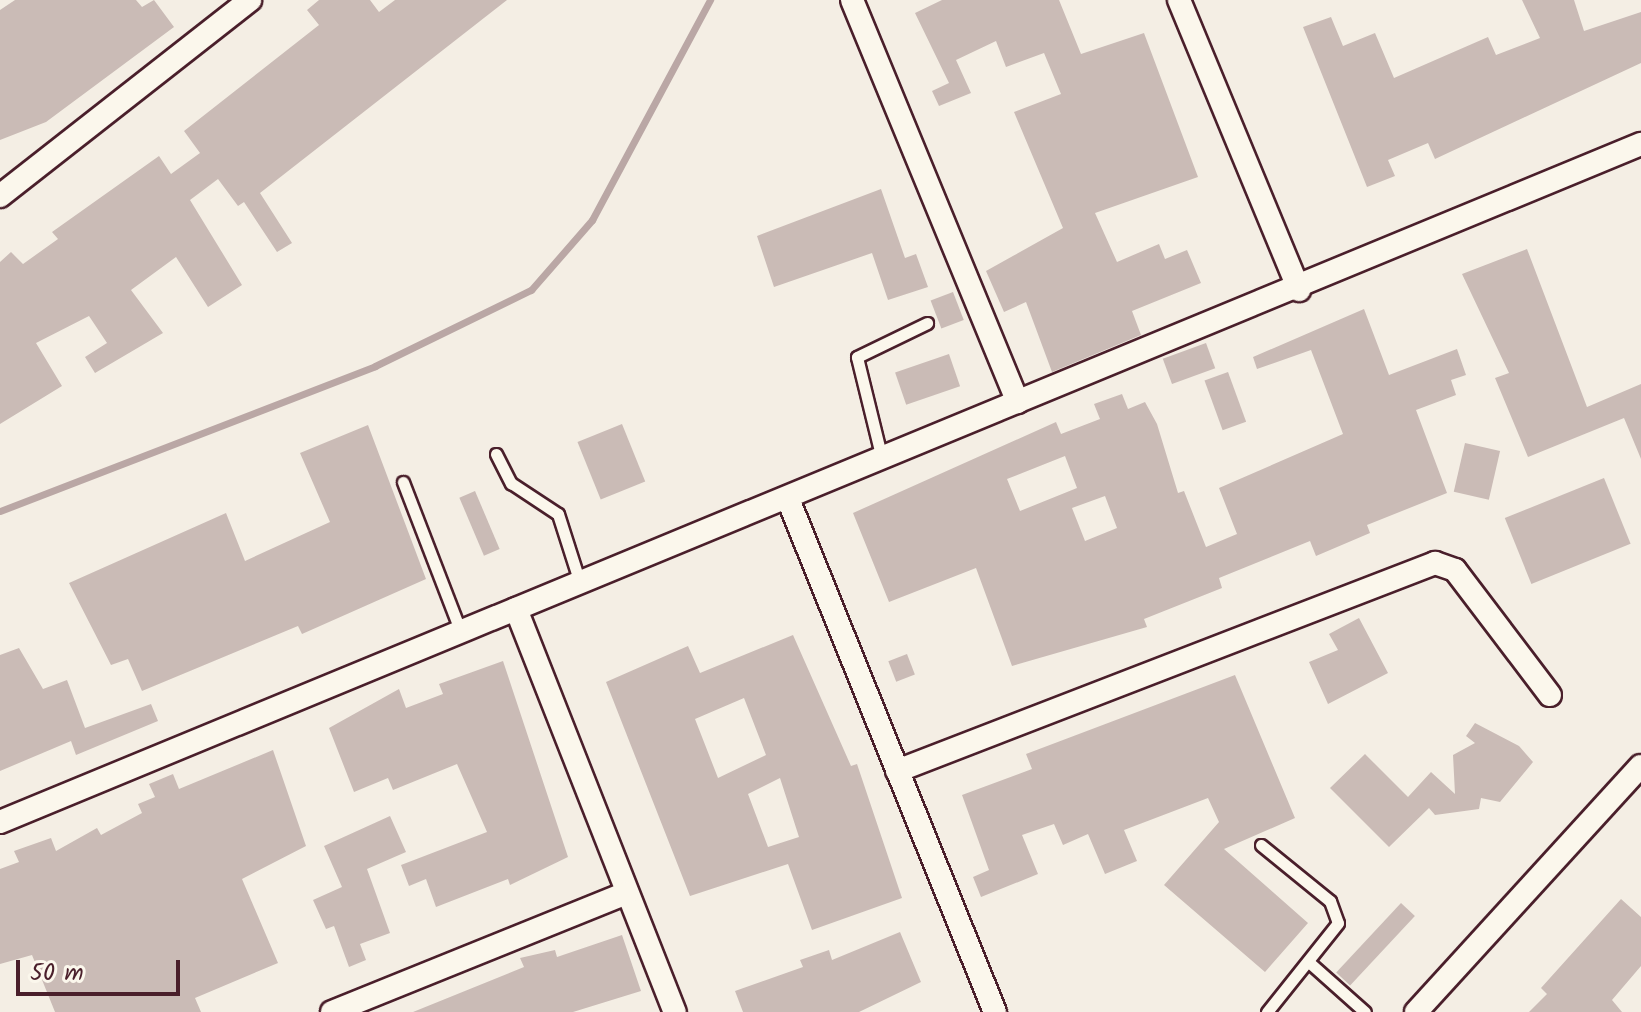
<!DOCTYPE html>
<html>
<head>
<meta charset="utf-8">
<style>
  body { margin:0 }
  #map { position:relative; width:1641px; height:1012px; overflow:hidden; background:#f4eee4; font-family:Kalam,sans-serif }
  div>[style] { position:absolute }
  .stream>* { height:7px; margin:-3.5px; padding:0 3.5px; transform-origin:3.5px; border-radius:3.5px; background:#baa7a5 }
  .building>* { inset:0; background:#cabbb6; transform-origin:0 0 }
  .roads { filter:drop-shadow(2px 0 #4a1f2b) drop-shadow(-2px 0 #4a1f2b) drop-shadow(0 2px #4a1f2b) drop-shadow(0 -2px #4a1f2b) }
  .lane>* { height:11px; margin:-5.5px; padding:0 5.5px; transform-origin:5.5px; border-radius:5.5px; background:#fbf7ec }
  .street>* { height:22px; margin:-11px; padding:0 11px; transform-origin:11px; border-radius:11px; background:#fbf7ec }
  span { translate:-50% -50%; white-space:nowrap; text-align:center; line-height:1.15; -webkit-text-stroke:8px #fbf7ec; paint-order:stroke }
  .scale { position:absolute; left:16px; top:960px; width:164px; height:36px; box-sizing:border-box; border:4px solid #4a1f2b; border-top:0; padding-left:10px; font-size:24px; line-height:28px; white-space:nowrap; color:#4a1f2b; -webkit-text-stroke:6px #fbf7ec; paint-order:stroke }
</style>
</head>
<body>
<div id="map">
  <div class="stream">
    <i style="left:0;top:511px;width:402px;rotate:-21.1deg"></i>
    <i style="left:375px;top:366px;width:174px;rotate:-26deg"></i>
    <i style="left:531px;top:290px;width:93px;rotate:-48.9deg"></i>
    <i style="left:592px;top:220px;width:250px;rotate:-61.8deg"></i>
  </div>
  <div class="building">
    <i style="clip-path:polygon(15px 0,136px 0,142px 7px,154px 0,174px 27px,46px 122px,0 140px,0 10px)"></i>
    <i style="clip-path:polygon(319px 0,370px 0,379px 12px,395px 0,507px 0,260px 193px,292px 243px,277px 252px,244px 202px,238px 206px,218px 179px,190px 200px,242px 285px,208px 307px,176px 257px,131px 290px,163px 333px,95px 373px,85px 357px,107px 343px,89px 316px,36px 343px,62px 386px,0 424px,0 262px,11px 252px,23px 264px,58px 239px,52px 232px,159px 156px,171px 174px,200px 153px,184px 131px,319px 25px,307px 10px)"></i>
    <i style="clip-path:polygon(942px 0,1059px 0,1081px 54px,1144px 33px,1198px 177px,1095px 213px,1117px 262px,1159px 244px,1165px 259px,1187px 250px,1201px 283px,1132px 311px,1141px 335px,1052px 372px,1026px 302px,1004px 312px,986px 271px,1063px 228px,1014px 112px,1061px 94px,1044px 53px,1006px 67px,996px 41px,956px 60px,971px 93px,939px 106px,932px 91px,949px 83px,915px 13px)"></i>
    <i style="clip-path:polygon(1522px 0,1574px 0,1584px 31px,1641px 12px,1641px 63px,1435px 159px,1428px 143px,1388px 160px,1395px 176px,1367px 187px,1303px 27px,1331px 17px,1343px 46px,1375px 33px,1394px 78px,1488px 37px,1496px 55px,1540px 38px)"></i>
    <i style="clip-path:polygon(881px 189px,905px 258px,916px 254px,928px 287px,888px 300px,872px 253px,774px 287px,757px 236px)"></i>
    <i style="clip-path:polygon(1527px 249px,1587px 407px,1641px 384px,1641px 459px,1624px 418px,1528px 457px,1495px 378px,1509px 373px,1462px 274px)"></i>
    <i style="left:953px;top:292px;width:30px;height:24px;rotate:69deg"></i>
    <i style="clip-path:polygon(evenodd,1364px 309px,1389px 375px,1457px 349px,1466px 375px,1451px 380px,1456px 395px,1416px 410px,1447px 493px,1367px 525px,1370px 533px,1316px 556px,1310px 541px,1219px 578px,1222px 588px,1144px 619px,1147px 627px,1012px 666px,976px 568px,889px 602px,853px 513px,1056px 422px,1061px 434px,1100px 419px,1094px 404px,1122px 394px,1128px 409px,1145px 402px,1157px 424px,1178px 493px,1184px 491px,1206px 547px,1237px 534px,1219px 488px,1343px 434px,1311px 350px,1257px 369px,1253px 357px,1364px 309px,1065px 456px,1077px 488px,1020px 511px,1007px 479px,1065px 456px,1364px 309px,1105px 496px,1117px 528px,1085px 541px,1072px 508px,1105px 496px)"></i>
    <i style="left:1206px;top:343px;width:27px;height:46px;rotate:70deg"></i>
    <i style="left:949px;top:354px;width:34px;height:57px;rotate:71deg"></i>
    <i style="left:1228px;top:372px;width:53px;height:25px;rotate:70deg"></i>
    <i style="left:622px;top:424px;width:62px;height:48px;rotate:68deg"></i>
    <i style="clip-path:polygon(368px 425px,426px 579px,302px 634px,298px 626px,142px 691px,128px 659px,111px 665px,69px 583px,226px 513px,245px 561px,330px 522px,300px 453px)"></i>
    <i style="left:1465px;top:443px;width:36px;height:50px;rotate:13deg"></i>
    <i style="left:1604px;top:478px;width:71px;height:107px;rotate:68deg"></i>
    <i style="left:475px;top:491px;width:63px;height:17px;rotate:67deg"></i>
    <i style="clip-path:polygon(1359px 618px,1388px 673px,1328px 704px,1309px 662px,1338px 650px,1329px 634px)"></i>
    <i style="clip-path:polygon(evenodd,793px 635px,851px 766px,857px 764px,902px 898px,812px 930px,788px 864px,690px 896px,606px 682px,688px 646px,700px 673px,793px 635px,744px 698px,766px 755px,718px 778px,695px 719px,744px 698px,793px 635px,780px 778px,799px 837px,768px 847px,748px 794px,780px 778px)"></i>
    <i style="clip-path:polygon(19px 648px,43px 689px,67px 680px,85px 728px,151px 704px,158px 721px,76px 755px,71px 741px,0 771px,0 655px)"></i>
    <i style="left:907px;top:654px;width:22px;height:20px;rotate:69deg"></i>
    <i style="clip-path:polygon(503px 661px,568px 857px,510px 885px,508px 879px,436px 907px,426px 879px,409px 886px,401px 865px,487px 832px,457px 764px,393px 790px,388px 778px,354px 792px,329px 728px,399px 689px,406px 708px,443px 694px,439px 684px)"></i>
    <i style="clip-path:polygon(1235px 675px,1295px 818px,1224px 849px,1308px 923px,1265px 972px,1164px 885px,1219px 822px,1208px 798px,1124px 830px,1137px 861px,1105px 874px,1088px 834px,1063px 845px,1054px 824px,1022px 835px,1038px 874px,981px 897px,973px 877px,989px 870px,962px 795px,1032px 769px,1026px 754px)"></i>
    <i style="clip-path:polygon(1475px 723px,1519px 746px,1533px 762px,1500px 802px,1481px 798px,1479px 809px,1435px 815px,1429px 808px,1389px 847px,1330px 788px,1365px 754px,1408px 797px,1431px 772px,1455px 794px,1453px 755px,1475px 743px,1466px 736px)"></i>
    <i style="clip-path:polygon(273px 750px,306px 846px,242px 879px,278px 963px,195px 998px,201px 1012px,55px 1012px,32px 955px,0 964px,0 869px,19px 862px,14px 851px,51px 838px,56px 851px,97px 828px,101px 835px,142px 813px,138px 804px,155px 797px,149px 784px,173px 774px,179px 789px)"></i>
    <i style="clip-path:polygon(390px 816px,406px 852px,367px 869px,390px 933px,360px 944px,366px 960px,349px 967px,334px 926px,326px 929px,313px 900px,342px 887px,324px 846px)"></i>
    <i style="clip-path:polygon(1621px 899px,1641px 917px,1641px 966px,1612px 1000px,1622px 1012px,1529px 1012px,1547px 994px,1541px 988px)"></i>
    <i style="left:1401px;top:903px;width:19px;height:95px;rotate:43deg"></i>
    <i style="clip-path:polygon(900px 932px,921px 982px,859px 1012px,743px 1012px,735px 991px,803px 967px,800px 960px,829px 950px,832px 960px)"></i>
    <i style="clip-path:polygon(622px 935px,641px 991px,573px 1012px,413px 1012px,524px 967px,520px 958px,555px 950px,557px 957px)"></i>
  </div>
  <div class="roads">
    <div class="lane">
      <i style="left:496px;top:454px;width:33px;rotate:63deg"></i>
      <i style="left:511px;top:483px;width:56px;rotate:33.4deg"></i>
      <i style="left:558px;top:514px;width:72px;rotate:72.3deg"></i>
      <i style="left:882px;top:459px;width:105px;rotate:-103.8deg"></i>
      <i style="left:857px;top:357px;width:78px;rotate:-25.9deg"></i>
      <i style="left:403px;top:482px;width:159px;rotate:68.9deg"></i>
      <i style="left:1261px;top:845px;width:89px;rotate:39.1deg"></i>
      <i style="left:1330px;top:901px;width:23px;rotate:70deg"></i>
      <i style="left:1338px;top:923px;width:114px;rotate:128.6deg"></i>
      <i style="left:1311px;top:964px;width:72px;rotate:41.6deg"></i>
    </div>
    <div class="street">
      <i style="left:852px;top:0;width:435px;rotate:67.6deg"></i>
      <i style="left:1179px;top:0;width:314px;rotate:67.5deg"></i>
      <i style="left:0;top:196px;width:318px;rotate:-38.1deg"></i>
      <i style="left:788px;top:499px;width:553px;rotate:68.03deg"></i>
      <i style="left:516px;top:609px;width:433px;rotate:68.5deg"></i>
      <i style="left:897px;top:771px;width:577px;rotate:-21.14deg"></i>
      <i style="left:1435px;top:563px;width:21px;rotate:19deg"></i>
      <i style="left:1455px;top:570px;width:157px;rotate:52.8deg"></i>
      <i style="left:0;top:822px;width:1776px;rotate:-22.45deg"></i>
      <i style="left:332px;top:1012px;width:318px;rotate:-22deg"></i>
      <i style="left:1416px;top:1012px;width:333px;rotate:-47.6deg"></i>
    </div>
  </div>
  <div class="scale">50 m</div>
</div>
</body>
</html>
